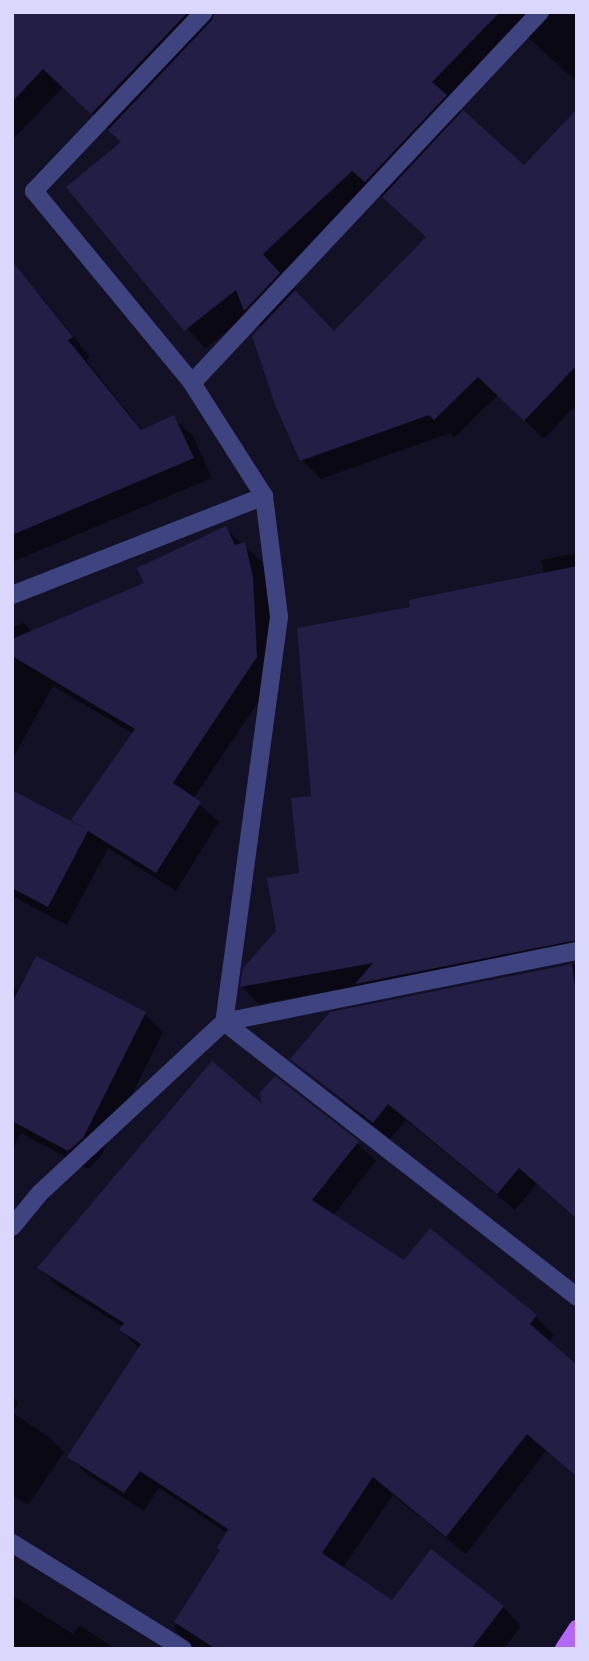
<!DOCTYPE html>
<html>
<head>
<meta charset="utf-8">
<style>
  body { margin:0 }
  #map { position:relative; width:589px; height:1661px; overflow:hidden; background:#131125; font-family:"Public Sans",sans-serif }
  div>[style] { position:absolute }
  .shadow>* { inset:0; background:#0007 }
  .building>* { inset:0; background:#231e45 }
  .minor>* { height:18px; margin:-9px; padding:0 9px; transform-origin:9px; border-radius:9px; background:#3f4380 }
  .major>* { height:18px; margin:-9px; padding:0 9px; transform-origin:9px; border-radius:9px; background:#b367f4 }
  span { translate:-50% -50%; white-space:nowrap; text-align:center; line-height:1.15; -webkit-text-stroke:5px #131125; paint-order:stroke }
  .frame { position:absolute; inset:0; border:14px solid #d9d8fc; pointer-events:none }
</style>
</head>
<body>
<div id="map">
  <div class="shadow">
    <i style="clip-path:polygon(evenodd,12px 12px,213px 12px,217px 16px,220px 12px,577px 12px,577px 82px,520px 30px,450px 101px,524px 168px,577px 111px,577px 404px,544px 439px,498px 395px,454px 438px,450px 433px,321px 479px,302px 460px,262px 327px,248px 314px,205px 349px,68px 188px,123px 142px,63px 87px,12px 140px,12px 12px,372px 188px,428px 238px,334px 333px,281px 274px,372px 188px)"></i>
    <i style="clip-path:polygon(12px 270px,42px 297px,90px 357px,86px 360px,143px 431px,173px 417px,193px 436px,212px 478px,12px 562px)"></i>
    <i style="clip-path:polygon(225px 528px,263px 563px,272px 598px,275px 677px,193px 799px,219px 822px,176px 891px,108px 848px,67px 925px,12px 896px,12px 792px,82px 828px,74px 820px,134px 734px,53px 686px,12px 760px,12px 624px,14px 627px,23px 623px,33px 632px,146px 584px)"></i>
    <i style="clip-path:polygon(577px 553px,577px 959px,373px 1000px,359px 986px,259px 1004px,242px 987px,244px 969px,278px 932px,301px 874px,313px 797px,412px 608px,544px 574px,541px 560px)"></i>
    <i style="clip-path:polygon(577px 964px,577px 1219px,537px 1184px,515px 1210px,406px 1120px,390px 1139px,292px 1059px,331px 1014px)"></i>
    <i style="clip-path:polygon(12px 988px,144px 1013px,163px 1032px,101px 1156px,88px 1169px,21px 1133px,12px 1151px)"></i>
    <i style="clip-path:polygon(263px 1107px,357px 1143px,376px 1161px,333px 1216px,404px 1262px,430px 1230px,536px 1317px,554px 1335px,548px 1342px,577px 1367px,577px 1477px,546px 1451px,466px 1554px,393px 1495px,342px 1569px,392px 1602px,503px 1607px,521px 1626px,504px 1649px,194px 1649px,173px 1628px,222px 1551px,227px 1533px,159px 1488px,144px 1511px,88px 1475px,69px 1456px,140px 1349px,121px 1330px,123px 1327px,58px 1286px,39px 1268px)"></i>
    <i style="clip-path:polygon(12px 1396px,19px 1403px,12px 1412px)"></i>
    <i style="clip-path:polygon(12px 1412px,47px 1436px,64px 1452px,28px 1505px,12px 1495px)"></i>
    <i style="clip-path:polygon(12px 1595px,73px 1634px,79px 1625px,116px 1649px,12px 1649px)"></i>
  </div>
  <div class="building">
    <i style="clip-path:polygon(12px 12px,188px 12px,91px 114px,43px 69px,12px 102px)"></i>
    <i style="clip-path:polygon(215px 12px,500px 12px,432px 82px,447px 95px,365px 182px,352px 171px,263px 254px,280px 273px,244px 311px,236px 290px,184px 331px,66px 187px,121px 142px,108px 130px,212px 20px)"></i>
    <i style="clip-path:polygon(577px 109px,577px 365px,524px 421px,478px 377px,434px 420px,429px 415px,300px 461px,276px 407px,252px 336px,295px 290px,334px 331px,426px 237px,382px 197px,463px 110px,524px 165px)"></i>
    <i style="clip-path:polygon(12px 261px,73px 337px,68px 340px,141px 430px,174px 415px,194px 458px,12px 535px)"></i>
    <i style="clip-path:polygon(226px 526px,235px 545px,245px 542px,253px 577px,257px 657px,173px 783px,201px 802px,156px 873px,88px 831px,48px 907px,12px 888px,12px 790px,86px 829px,71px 820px,135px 729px,12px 656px,12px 639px,144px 583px,137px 568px)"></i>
    <i style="clip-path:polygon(577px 566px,577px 940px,355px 984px,373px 963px,240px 987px,243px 968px,276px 931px,267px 878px,299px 873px,291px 798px,311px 796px,297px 628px,410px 607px,409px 600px)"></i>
    <i style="clip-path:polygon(36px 956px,146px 1012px,83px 1138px,68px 1151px,12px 1121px,12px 1003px)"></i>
    <i style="clip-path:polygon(572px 964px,577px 1002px,577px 1219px,519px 1168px,497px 1194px,388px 1104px,373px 1123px,290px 1059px,330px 1012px)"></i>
    <i style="clip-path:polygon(212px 1061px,261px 1103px,260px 1092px,275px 1076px,359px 1141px,312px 1200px,404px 1260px,430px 1228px,537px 1315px,530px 1324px,577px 1365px,577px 1477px,527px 1434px,446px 1537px,373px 1477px,322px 1553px,392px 1600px,431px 1549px,504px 1606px,471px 1649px,216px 1649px,174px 1622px,220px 1550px,217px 1548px,228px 1529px,140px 1471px,124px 1493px,67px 1457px,141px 1344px,119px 1330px,124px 1323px,37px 1268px)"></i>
  </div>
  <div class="minor">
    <i style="left:204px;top:12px;width:247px;rotate:133.5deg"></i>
    <i style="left:34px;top:191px;width:249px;rotate:50.5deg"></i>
    <i style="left:192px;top:383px;width:134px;rotate:57.5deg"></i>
    <i style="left:264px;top:496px;width:122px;rotate:82.9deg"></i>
    <i style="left:279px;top:617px;width:409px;rotate:97.7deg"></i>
    <i style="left:192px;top:383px;width:509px;rotate:-46.83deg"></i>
    <i style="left:12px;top:595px;width:271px;rotate:-21.4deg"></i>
    <i style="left:224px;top:1022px;width:447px;rotate:37.9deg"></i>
    <i style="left:12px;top:1227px;width:44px;rotate:-50.5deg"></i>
    <i style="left:40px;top:1193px;width:251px;rotate:-42.9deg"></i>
    <i style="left:224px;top:1022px;width:360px;rotate:-11.4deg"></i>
    <i style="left:12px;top:1543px;width:201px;rotate:31.8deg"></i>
  </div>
  <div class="major">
    <i style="left:564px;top:1649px;width:24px;rotate:-57deg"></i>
  </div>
  <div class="frame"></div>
</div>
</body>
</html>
